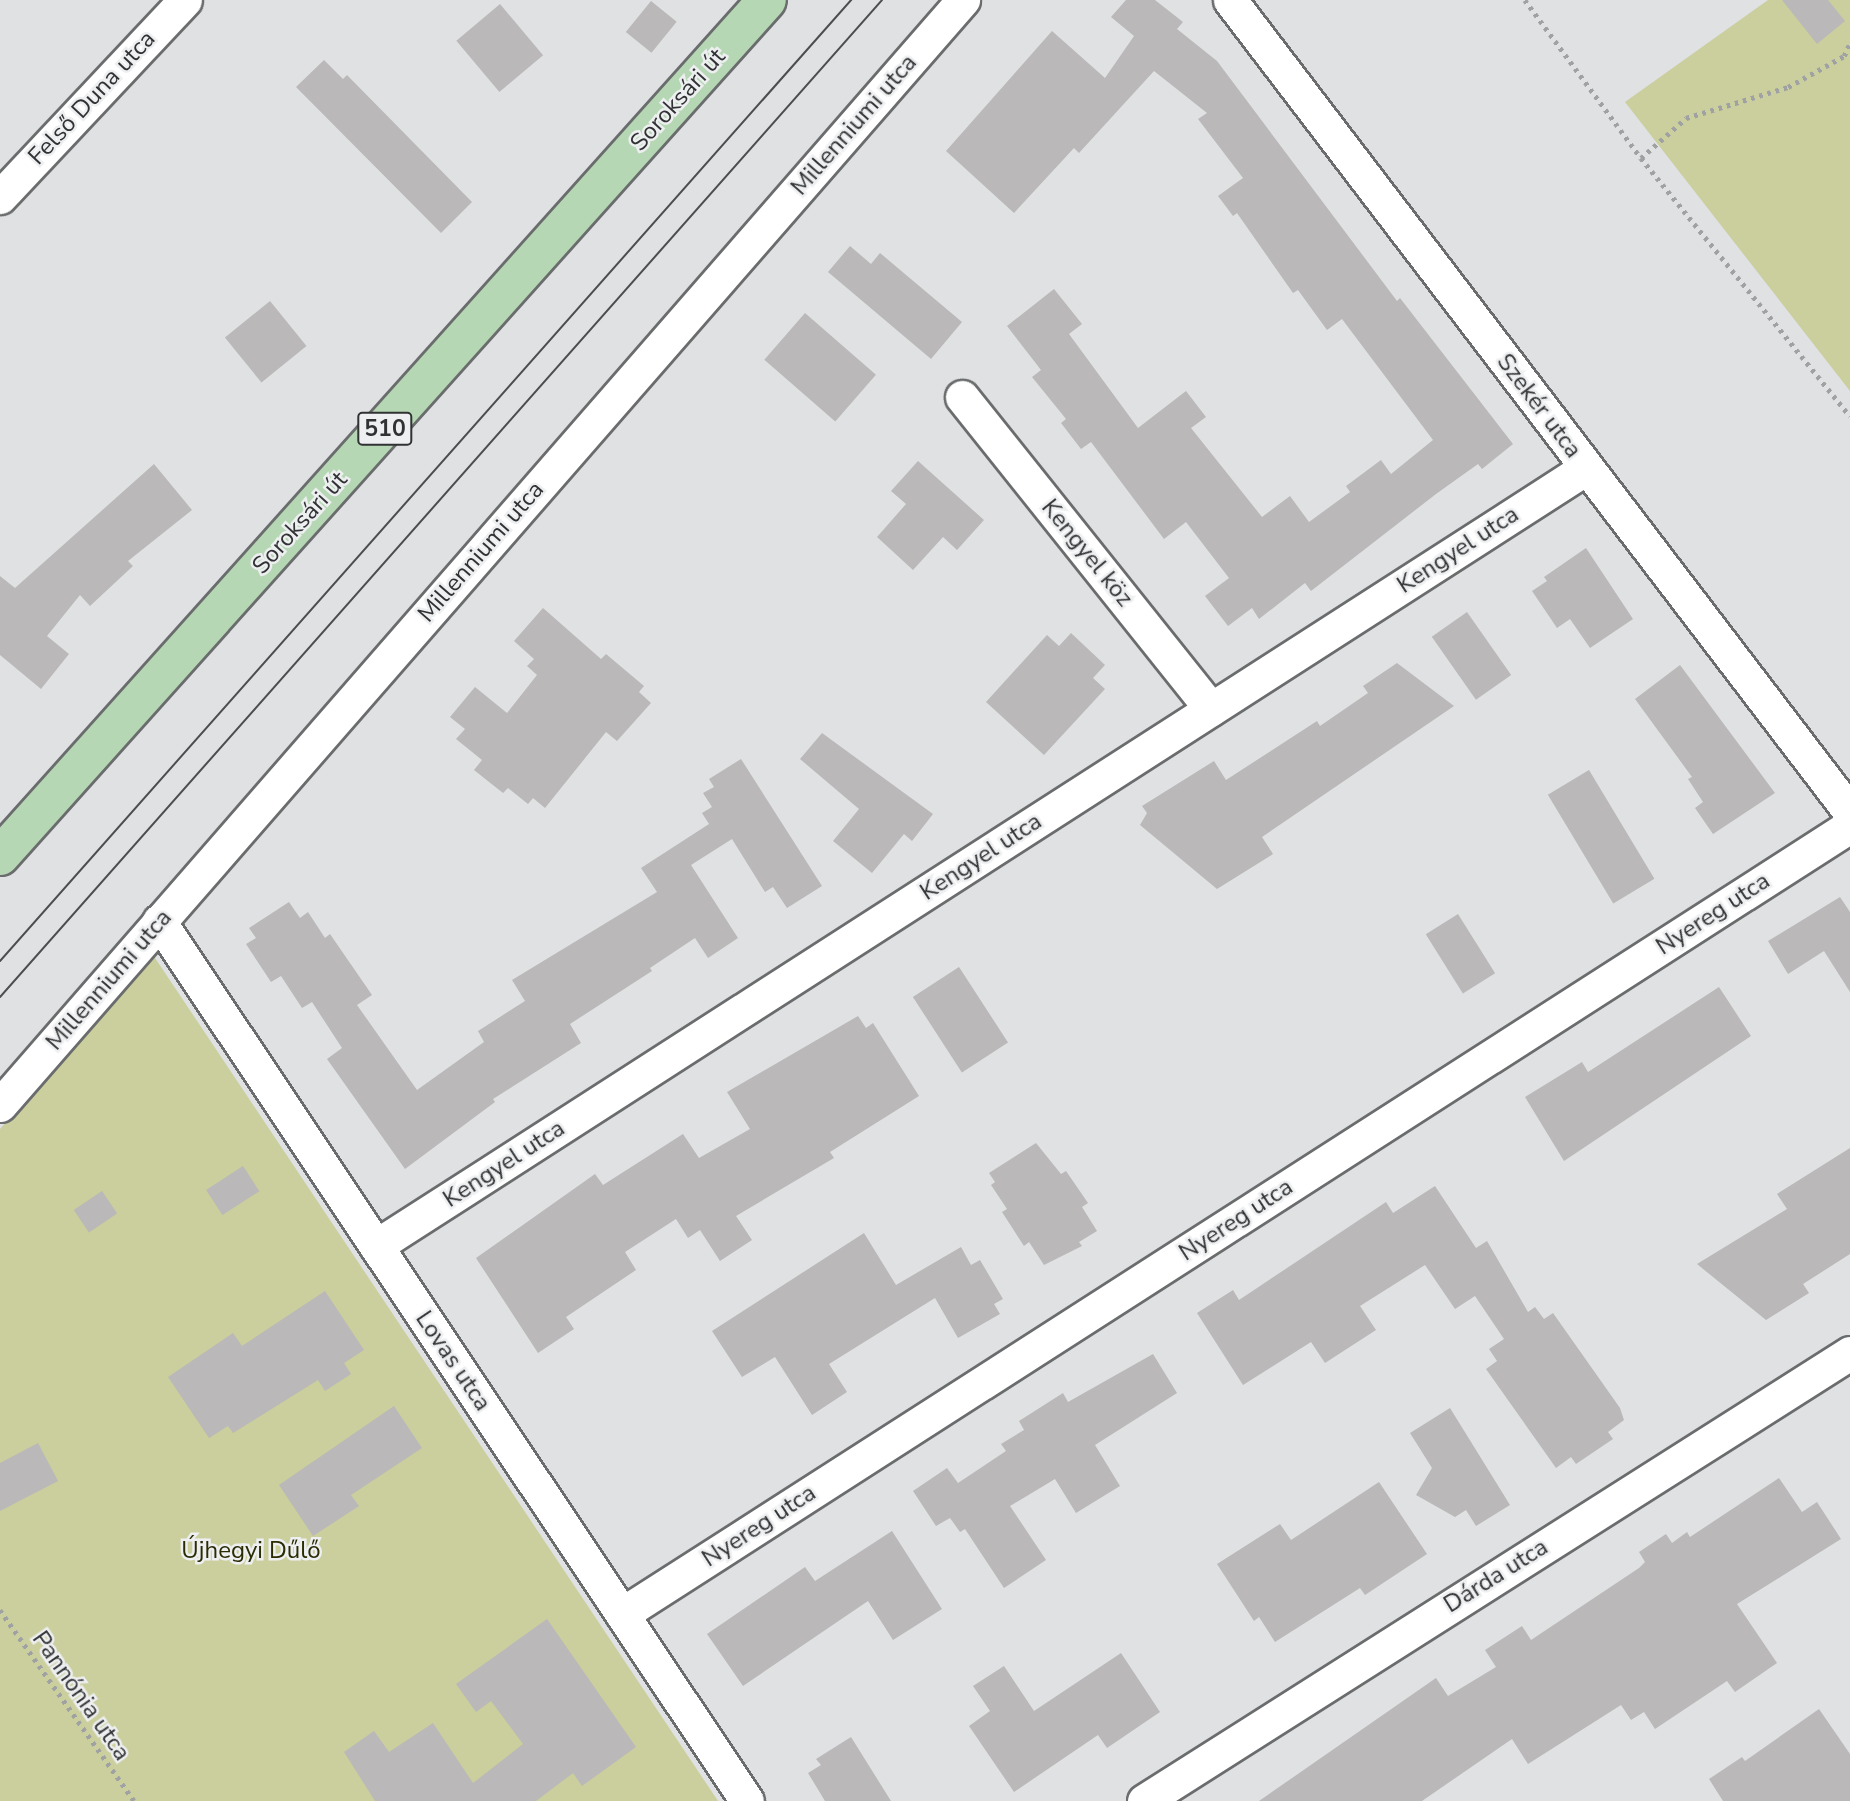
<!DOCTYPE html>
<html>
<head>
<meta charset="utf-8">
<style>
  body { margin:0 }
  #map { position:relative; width:1850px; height:1801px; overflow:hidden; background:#dfe1e3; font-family:"Nunito Sans",sans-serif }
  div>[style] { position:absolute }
  .green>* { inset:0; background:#cbce9d }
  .building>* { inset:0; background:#bab8b9; transform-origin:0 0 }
  .path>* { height:4.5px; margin-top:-2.25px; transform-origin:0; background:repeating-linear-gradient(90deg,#9fa1a3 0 3.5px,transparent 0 8.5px) }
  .roads { filter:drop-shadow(2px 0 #6a6c6d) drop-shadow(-2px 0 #6a6c6d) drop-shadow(0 2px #6a6c6d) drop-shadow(0 -2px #6a6c6d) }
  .minor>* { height:33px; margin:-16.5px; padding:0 16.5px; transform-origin:16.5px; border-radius:16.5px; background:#fff }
  .primary>* { height:38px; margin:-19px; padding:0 19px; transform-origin:19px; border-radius:19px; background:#b6d7b3 }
  .tram>* { height:2px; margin:-1px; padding:0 1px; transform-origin:1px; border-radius:1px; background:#4b4d4e }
  span { translate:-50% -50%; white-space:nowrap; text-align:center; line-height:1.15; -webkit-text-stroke:5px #edeff0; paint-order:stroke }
  .shield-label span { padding:2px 5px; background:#edeff0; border:2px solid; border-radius:5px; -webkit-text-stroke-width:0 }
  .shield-label { font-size:23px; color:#313233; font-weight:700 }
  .street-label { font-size:24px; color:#313233 }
  .park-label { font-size:24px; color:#2c2c04 }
</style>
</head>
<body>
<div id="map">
  <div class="green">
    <i style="clip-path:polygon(1768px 0,1850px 0,1850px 391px,1625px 102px)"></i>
    <i style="clip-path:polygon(151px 952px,718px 1801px,0 1801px,0 1129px)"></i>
  </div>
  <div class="building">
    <i style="clip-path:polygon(1126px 0,1155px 0,1183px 22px,1177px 29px,1217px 61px,1397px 301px,1400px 298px,1513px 444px,1482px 469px,1478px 464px,1436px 494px,1311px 591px,1305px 583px,1259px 619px,1252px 608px,1228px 626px,1205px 596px,1229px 578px,1186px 522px,1164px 539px,1091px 442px,1081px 449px,1061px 423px,1066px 419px,1032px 377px,1041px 370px,1007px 326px,1054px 289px,1082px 324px,1069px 334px,1138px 428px,1186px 391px,1206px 417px,1191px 428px,1262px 517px,1290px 496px,1309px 522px,1350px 492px,1346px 486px,1381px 460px,1391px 474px,1433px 440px,1342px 319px,1327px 330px,1298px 290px,1293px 293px,1237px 213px,1233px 216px,1218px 196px,1243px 178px,1198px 119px,1207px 113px,1154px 71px,1079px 153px,1074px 148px,1014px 213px,946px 151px,1052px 31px,1105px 78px,1134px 36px,1111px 17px)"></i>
    <i style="clip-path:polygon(1782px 0,1828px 0,1845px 21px,1817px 44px)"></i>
    <i style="left:651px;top:1px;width:33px;height:40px;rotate:39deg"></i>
    <i style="left:500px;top:4px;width:67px;height:57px;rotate:50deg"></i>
    <i style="clip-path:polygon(324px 60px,343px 79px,347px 75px,472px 202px,441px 233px,296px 87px)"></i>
    <i style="clip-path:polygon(850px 246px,871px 264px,880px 253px,962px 322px,931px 359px,828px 272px)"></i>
    <i style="left:270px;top:301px;width:58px;height:58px;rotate:51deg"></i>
    <i style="left:805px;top:313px;width:94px;height:62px;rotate:41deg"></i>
    <i style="clip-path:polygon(918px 461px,984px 520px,957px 550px,943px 537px,913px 570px,877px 537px,906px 504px,891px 491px)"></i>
    <i style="clip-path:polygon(154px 464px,192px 510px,128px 561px,133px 566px,90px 606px,80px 595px,47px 636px,69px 654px,41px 689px,0 655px,0 576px,15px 588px)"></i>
    <i style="clip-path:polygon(1586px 548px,1633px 619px,1590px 648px,1570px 619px,1557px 628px,1532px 591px,1547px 581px,1544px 577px)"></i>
    <i style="clip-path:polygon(543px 608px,601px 659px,606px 654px,644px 686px,639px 692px,651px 703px,617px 741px,606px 732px,545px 808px,533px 798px,528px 804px,508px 788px,503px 793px,474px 770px,482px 760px,456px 739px,465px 729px,450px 717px,475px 687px,507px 713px,537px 675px,527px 666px,534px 659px,514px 641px)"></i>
    <i style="left:1467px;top:612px;width:77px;height:43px;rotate:55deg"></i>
    <i style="clip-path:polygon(1071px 633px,1105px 665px,1093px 678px,1105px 689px,1044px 755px,986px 702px,1047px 635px,1059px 646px)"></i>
    <i style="clip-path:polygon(1397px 663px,1454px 706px,1262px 837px,1273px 854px,1217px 889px,1140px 825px,1147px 813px,1142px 806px,1214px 761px,1226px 780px,1317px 721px,1320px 726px,1368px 693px,1363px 686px)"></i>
    <i style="clip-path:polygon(1680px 665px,1775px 793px,1713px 834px,1695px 808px,1703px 802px,1688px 779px,1692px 777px,1635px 699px)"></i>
    <i style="clip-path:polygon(822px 733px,933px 814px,912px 841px,904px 834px,872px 873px,833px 841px,859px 809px,800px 759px)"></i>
    <i style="clip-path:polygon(741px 759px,822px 886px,787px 908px,773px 887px,765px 892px,732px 839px,691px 865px,738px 938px,708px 958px,695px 938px,650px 968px,652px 971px,570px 1024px,581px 1043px,493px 1099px,495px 1102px,405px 1169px,327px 1059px,342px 1048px,312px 1002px,302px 1008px,281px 976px,271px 982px,246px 944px,256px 938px,249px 928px,289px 902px,300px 918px,308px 912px,325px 938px,330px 934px,372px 995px,357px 1005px,417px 1090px,484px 1042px,478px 1031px,525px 1001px,512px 980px,657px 892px,641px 868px,709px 824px,702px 813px,712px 807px,703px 793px,714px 787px,709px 779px)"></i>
    <i style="left:1589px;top:770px;width:127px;height:48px;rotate:59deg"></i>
    <i style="clip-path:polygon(1840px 897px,1850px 912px,1850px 992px,1824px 951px,1788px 974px,1768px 941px)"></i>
    <i style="left:1458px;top:914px;width:70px;height:38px;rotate:58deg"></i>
    <i style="left:959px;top:967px;width:90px;height:55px;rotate:57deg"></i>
    <i style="clip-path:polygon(1719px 987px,1751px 1036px,1564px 1161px,1525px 1097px,1582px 1062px,1588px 1072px)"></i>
    <i style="clip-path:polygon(858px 1016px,866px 1028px,873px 1023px,919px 1096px,830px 1152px,834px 1158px,736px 1216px,752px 1240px,720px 1261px,700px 1230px,688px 1238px,676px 1219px,625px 1252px,636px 1270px,566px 1317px,574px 1329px,538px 1353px,476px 1258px,595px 1174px,603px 1185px,683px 1134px,699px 1158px,750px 1129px,727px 1092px)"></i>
    <i style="clip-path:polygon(1036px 1143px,1061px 1174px,1066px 1171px,1088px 1203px,1082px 1207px,1097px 1231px,1079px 1242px,1082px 1246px,1044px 1265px,1029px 1242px,1024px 1246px,1002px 1212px,1007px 1209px,991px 1185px,995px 1182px,989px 1173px)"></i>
    <i style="clip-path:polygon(1850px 1148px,1850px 1254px,1803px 1284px,1809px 1293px,1766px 1320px,1697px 1264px,1787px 1209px,1777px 1194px)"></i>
    <i style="left:243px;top:1166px;width:30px;height:44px;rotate:57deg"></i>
    <i style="clip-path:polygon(1435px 1186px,1476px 1248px,1487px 1241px,1528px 1312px,1535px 1307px,1544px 1319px,1553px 1313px,1620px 1408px,1624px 1420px,1608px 1432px,1613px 1439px,1576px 1464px,1571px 1457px,1556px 1468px,1486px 1369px,1497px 1361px,1489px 1349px,1504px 1339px,1475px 1296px,1455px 1309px,1425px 1265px,1360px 1306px,1376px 1330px,1325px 1363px,1311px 1342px,1243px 1385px,1197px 1313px,1233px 1290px,1239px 1300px,1386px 1202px,1393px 1213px)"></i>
    <i style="left:102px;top:1191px;width:27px;height:34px;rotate:56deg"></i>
    <i style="clip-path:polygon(864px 1233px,896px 1285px,961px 1247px,971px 1265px,980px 1260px,1003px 1299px,994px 1304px,1000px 1314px,958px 1338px,935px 1298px,829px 1364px,847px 1392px,812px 1415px,775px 1357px,742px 1377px,712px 1331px)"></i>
    <i style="clip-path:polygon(325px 1291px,364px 1350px,344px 1363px,351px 1374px,325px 1391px,318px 1380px,233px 1433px,228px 1426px,209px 1438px,168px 1377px,233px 1333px,242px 1346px)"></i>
    <i style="clip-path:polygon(1153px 1354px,1177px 1393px,1095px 1445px,1120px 1486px,1076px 1513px,1055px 1479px,1010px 1506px,1046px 1560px,1004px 1588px,965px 1529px,960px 1532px,950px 1518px,936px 1526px,913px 1491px,947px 1468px,958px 1483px,1006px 1451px,1001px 1444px,1024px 1430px,1019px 1421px,1063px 1393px,1068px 1402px)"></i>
    <i style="clip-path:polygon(394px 1406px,422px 1448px,351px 1495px,359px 1506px,313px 1536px,279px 1485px)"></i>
    <i style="clip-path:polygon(1450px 1408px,1510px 1505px,1476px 1526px,1466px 1510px,1455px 1517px,1416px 1495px,1432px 1468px,1410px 1433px)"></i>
    <i style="clip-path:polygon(38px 1443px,58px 1481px,0 1511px,0 1463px)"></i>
    <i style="clip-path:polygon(1779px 1478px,1802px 1512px,1817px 1502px,1841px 1539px,1737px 1604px,1777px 1663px,1735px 1692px,1727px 1681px,1655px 1729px,1644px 1712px,1631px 1720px,1621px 1705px,1528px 1764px,1512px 1739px,1422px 1801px,1259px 1801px,1436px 1678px,1448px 1696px,1496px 1667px,1485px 1650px,1522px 1626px,1531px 1640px,1639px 1568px,1645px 1562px,1639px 1552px,1666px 1534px,1672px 1543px,1687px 1532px,1690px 1537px)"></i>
    <i style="clip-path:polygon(1379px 1482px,1427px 1554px,1365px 1595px,1360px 1588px,1275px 1642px,1259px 1617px,1254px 1621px,1217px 1564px,1280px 1524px,1291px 1540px)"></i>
    <i style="clip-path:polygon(892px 1531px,942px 1609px,893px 1640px,868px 1601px,743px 1686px,707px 1634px,805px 1567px,815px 1581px)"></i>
    <i style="clip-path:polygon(547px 1619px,636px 1747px,582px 1786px,573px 1773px,536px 1801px,375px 1801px,344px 1752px,374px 1731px,389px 1752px,433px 1723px,473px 1783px,523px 1744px,491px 1701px,476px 1712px,456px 1684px)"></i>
    <i style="clip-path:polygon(1121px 1653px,1160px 1712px,1107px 1748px,1098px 1735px,1014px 1792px,969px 1726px,990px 1711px,973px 1686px,1004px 1666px,1034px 1711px)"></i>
    <i style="clip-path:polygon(1819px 1709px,1850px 1754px,1850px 1801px,1723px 1801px,1709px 1779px,1742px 1757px,1745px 1761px)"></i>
    <i style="clip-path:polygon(851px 1737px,891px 1801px,825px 1801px,808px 1773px,821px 1765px,816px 1759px)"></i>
  </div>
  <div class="path">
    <i style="left:1525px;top:0;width:196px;rotate:53.7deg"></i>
    <i style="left:1641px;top:158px;width:332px;rotate:51deg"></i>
    <i style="left:1641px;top:158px;width:60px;rotate:-41.6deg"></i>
    <i style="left:1686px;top:118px;width:107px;rotate:-16.9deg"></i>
    <i style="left:1788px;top:87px;width:64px;rotate:-29deg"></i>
    <i style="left:1844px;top:56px;width:14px;rotate:-65deg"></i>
    <i style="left:0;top:1610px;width:233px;rotate:54.9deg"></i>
  </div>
  <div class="roads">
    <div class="minor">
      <i style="left:1230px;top:0;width:1022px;rotate:52.64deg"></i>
      <i style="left:0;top:197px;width:270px;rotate:-46.8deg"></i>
      <i style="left:962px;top:397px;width:399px;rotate:51.4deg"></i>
      <i style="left:159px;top:921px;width:1058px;rotate:56.25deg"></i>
      <i style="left:0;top:1105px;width:1466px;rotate:-48.93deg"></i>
      <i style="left:376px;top:1246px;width:1439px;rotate:-32.74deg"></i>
      <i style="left:622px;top:1614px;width:1459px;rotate:-32.69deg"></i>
      <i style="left:1144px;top:1801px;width:836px;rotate:-32.4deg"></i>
    </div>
    <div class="primary">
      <i style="left:0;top:856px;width:1149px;rotate:-48.14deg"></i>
    </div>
  </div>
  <div class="tram">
    <i style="left:0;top:961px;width:1284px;rotate:-48.47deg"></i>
    <i style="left:0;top:997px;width:1331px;rotate:-48.5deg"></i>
  </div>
  <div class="shield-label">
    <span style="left:385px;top:429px">510</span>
  </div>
  <div class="street-label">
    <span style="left:92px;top:98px;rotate:-47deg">Felső Duna utca</span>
    <span style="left:678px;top:100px;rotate:-48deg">Soroksári út</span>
    <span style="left:854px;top:125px;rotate:-49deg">Millenniumi utca</span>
    <span style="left:1539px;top:406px;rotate:53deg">Szekér utca</span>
    <span style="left:300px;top:523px;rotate:-48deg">Soroksári út</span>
    <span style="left:1458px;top:550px;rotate:-33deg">Kengyel utca</span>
    <span style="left:481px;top:552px;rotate:-49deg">Millenniumi utca</span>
    <span style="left:1087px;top:553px;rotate:51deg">Kengyel köz</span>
    <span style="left:981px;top:857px;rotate:-33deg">Kengyel utca</span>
    <span style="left:1713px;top:914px;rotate:-33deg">Nyereg utca</span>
    <span style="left:109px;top:980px;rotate:-49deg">Millenniumi utca</span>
    <span style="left:504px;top:1164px;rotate:-33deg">Kengyel utca</span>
    <span style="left:1236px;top:1220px;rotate:-33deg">Nyereg utca</span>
    <span style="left:453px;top:1361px;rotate:56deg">Lovas utca</span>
    <span style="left:759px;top:1526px;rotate:-33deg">Nyereg utca</span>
    <span style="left:1496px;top:1576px;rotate:-32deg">Dárda utca</span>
    <span style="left:81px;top:1696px;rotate:55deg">Pannónia utca</span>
  </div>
  <div class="park-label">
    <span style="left:251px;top:1551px">Újhegyi Dűlő</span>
  </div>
</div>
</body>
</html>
